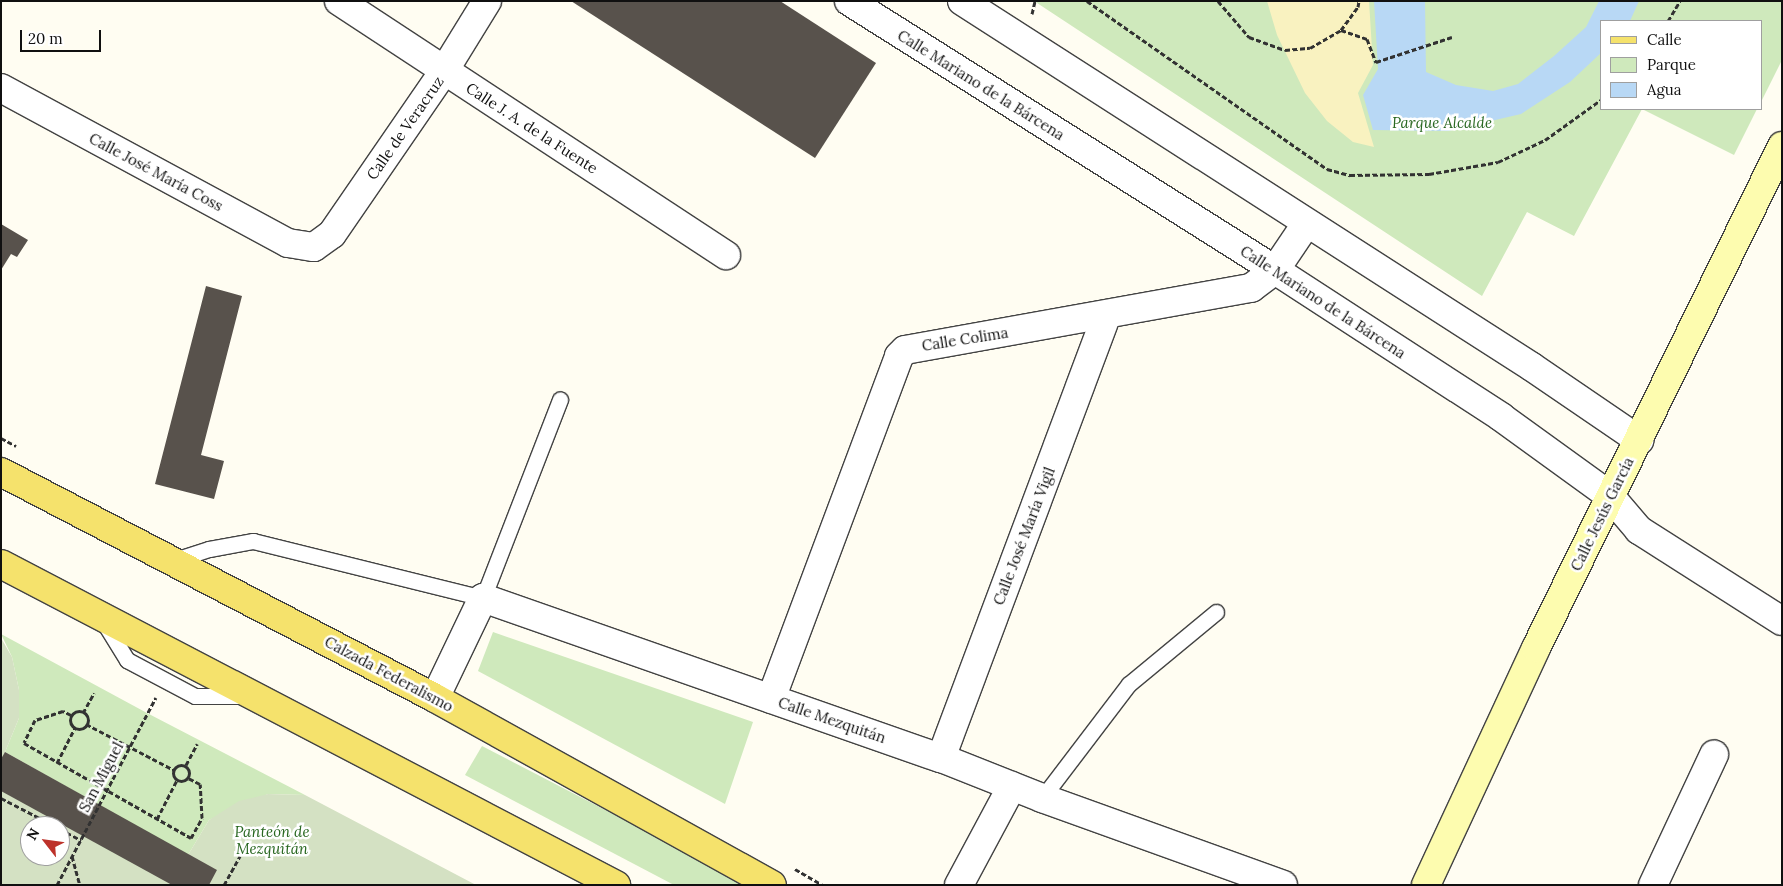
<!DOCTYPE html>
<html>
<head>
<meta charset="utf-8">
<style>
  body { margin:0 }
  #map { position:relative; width:1783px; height:886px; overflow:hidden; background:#fffdf2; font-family:Lora,serif }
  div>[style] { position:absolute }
  .green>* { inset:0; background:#cfe9bc }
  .sand>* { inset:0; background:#f9f2c0 }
  .cemetery>* { inset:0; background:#d4e1c3 }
  .water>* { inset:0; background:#b8d8f5 }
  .building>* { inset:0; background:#58524c }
  .path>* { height:3px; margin-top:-1.5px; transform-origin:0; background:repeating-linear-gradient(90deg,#323232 0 5px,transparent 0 7.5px) }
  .path>.ring { margin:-1.5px; padding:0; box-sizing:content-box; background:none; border:3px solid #323232; border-radius:50% }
  .roads { filter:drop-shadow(1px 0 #434343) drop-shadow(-1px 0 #434343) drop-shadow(0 1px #434343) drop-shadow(0 -1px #434343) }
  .lane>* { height:15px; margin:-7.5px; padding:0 7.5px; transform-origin:7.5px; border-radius:7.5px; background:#fff }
  .street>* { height:28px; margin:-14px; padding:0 14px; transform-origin:14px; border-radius:14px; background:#fff }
  .secondary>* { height:28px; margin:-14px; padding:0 14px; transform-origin:14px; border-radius:14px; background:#fdfcaf }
  .primary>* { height:28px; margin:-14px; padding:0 14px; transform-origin:14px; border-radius:14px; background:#f5e26c }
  span { translate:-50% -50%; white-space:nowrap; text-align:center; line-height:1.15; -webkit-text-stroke:5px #fff; paint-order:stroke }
  .street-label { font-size:15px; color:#101010 }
  .park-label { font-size:15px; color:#286720; font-style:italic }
  .frame { position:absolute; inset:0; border:2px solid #101010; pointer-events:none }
  .legend { position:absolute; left:1600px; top:20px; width:162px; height:90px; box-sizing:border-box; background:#fff; border:1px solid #9f9f9f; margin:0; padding:6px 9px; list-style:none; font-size:15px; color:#101010 }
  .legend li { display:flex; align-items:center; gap:10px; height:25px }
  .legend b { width:25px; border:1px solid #9f9f9f }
  .north { position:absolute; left:20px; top:816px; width:50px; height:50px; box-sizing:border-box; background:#fff; border:1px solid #9f9f9f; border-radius:50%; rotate:300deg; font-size:14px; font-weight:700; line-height:20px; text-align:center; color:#101010 }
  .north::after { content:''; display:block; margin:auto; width:18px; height:22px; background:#bd322a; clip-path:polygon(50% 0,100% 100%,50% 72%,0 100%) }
  .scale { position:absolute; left:20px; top:30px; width:81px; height:22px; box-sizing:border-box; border:2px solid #101010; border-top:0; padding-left:6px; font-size:15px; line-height:18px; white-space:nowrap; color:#101010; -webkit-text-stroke:4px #fff; paint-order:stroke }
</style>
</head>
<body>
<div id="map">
  <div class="green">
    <i style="clip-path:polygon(1034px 1px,1782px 1px,1782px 60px,1762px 100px,1762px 21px,1602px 21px,1602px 109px,1757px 109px,1734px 155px,1642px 109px,1574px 236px,1527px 212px,1482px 296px)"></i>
    <i style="clip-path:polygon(493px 632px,753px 722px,725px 804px,478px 671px)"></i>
    <i style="clip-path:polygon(1px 634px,147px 713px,305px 795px,268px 794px,209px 820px,188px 855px,5px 752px,19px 718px,19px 690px,12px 657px)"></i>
    <i style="clip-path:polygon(482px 746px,750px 885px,674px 885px,465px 775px)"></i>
  </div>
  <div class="sand">
    <i style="clip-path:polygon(1267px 1px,1369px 1px,1373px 65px,1358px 93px,1374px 147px,1353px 142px,1327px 121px,1305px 93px,1277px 35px)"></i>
  </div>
  <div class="cemetery">
    <i style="clip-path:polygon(evenodd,1px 638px,12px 657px,19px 690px,19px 718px,5px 752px,188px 855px,209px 820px,239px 801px,268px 794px,305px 795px,476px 885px,1px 885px,1px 638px,30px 826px,60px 826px,60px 856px,30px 856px,30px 826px)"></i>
  </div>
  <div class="water">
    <i style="clip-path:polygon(1374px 1px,1425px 1px,1426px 72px,1456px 85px,1493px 91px,1518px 84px,1554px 56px,1586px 27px,1599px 1px,1639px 1px,1630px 21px,1602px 21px,1602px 52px,1570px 82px,1521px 114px,1448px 131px,1373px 130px,1363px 95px,1378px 69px)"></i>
  </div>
  <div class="building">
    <i style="clip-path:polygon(571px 1px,780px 1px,876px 63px,815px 158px)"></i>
    <i style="clip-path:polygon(1px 224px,28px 240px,17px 257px,11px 254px,1px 270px)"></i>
    <i style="clip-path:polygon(206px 286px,242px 296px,201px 455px,224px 461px,214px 499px,155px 484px)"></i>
    <i style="clip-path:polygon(5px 752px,217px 870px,209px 885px,172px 885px,1px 791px,1px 759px)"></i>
  </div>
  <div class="path">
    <i style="left:1087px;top:1px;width:293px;rotate:35deg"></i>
    <i style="left:1327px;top:169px;width:24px;rotate:15deg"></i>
    <i style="left:1350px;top:175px;width:79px;rotate:-0.7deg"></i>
    <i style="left:1429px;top:174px;width:70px;rotate:-9.9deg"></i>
    <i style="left:1498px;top:162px;width:52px;rotate:-25.1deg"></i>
    <i style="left:1545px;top:140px;width:70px;rotate:-35.7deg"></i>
    <i style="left:1218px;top:1px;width:48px;rotate:49.3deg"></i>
    <i style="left:1249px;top:37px;width:38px;rotate:20deg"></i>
    <i style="left:1285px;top:50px;width:25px;rotate:-5deg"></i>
    <i style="left:1310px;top:48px;width:36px;rotate:-30deg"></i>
    <i style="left:1341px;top:30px;width:29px;rotate:-54deg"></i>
    <i style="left:1358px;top:7px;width:6px;rotate:-81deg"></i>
    <i style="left:1032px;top:14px;width:13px;rotate:-77deg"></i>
    <i style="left:1668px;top:21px;width:23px;rotate:-59deg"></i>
    <i style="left:1341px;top:30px;width:28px;rotate:19deg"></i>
    <i style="left:1367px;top:39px;width:25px;rotate:69deg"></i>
    <i style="left:1376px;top:62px;width:80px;rotate:-18.2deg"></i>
    <i style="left:1px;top:438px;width:17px;rotate:28deg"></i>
    <i class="ring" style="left:70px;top:711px;width:15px;height:15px"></i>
    <i style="left:83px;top:713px;width:23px;rotate:-61deg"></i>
    <i style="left:71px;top:715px;width:9px;rotate:-153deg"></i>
    <i style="left:63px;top:711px;width:29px;rotate:162deg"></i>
    <i style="left:35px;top:720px;width:25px;rotate:116deg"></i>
    <i style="left:24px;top:743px;width:192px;rotate:29.6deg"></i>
    <i style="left:191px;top:838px;width:23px;rotate:-61deg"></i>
    <i style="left:202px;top:818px;width:34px;rotate:-93deg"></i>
    <i style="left:200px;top:784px;width:13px;rotate:-153deg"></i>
    <i style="left:86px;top:724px;width:99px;rotate:27.6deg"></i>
    <i style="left:57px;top:763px;width:39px;rotate:-63deg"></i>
    <i class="ring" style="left:173px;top:765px;width:13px;height:13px"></i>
    <i style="left:186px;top:765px;width:24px;rotate:-62deg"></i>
    <i style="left:1px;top:798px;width:61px;rotate:27.4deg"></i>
    <i style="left:157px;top:819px;width:44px;rotate:-62.9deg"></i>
    <i style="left:60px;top:829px;width:24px;rotate:28deg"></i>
    <i style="left:72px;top:856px;width:30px;rotate:75deg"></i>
    <i style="left:795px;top:869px;width:32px;rotate:30deg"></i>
    <i style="left:57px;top:885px;width:212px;rotate:-62.2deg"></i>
    <i style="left:224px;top:885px;width:33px;rotate:-61deg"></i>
  </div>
  <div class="roads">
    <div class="lane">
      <i style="left:172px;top:561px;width:39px;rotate:-18deg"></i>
      <i style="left:209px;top:549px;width:45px;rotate:-10.3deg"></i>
      <i style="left:253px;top:541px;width:237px;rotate:13.9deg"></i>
      <i style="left:483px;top:598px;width:213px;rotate:-68.8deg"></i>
      <i style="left:103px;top:621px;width:46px;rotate:58.4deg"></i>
      <i style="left:127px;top:660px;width:77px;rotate:27.9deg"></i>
      <i style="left:195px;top:696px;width:49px"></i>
      <i style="left:1042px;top:798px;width:143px;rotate:-52.7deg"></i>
      <i style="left:1129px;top:684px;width:113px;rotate:-39.6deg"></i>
    </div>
    <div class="street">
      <i style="left:339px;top:1px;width:463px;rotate:33.3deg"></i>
      <i style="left:849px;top:1px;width:504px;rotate:32.27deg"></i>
      <i style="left:1275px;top:270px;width:270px;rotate:33deg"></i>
      <i style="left:1501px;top:417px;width:135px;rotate:35.9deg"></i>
      <i style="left:1610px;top:496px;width:45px;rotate:49.5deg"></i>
      <i style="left:1639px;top:530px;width:169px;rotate:32.5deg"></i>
      <i style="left:962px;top:1px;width:677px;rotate:32.7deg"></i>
      <i style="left:1532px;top:367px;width:130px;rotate:34.3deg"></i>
      <i style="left:1px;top:88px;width:326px;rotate:28.4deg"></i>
      <i style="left:288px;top:243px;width:26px;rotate:9deg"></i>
      <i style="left:314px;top:247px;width:22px;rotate:-36deg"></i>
      <i style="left:332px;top:234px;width:198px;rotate:-55.5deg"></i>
      <i style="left:444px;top:71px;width:82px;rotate:-58.4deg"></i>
      <i style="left:435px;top:698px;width:111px;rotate:-64.4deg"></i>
      <i style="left:483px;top:598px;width:485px;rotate:19.3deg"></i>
      <i style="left:941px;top:758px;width:109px;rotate:21.6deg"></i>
      <i style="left:1042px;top:798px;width:256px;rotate:19.8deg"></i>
      <i style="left:771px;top:699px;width:366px;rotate:-69.5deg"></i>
      <i style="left:899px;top:356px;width:8px;rotate:-45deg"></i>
      <i style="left:905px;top:350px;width:352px;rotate:-10.2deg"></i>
      <i style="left:1251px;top:288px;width:30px;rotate:-37deg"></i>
      <i style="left:1275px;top:270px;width:55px;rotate:-56deg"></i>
      <i style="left:941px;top:758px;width:473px;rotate:-69.5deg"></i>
      <i style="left:959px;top:885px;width:112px;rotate:-61.8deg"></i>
      <i style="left:1653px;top:885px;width:144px;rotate:-64.9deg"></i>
    </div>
    <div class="secondary">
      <i style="left:1426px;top:885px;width:261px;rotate:-65.1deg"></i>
      <i style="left:1536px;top:648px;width:559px;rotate:-63.89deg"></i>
    </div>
    <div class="primary">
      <i style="left:1px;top:472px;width:489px;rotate:27.5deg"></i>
      <i style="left:435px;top:698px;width:385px;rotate:29deg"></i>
      <i style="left:1px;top:564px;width:694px;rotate:27.56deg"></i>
    </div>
  </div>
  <div class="street-label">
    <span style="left:981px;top:85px;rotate:32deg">Calle Mariano de la Bárcena</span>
    <span style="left:405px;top:128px;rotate:-55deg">Calle de Veracruz</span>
    <span style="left:532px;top:128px;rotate:33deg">Calle J. A. de la Fuente</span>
    <span style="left:156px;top:172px;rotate:28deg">Calle José María Coss</span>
    <span style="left:1323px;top:302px;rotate:33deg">Calle Mariano de la Bárcena</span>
    <span style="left:965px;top:339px;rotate:-9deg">Calle Colima</span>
    <span style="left:1602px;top:514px;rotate:-64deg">Calle Jesús García</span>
    <span style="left:1024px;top:536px;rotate:-69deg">Calle José María Vigil</span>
    <span style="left:389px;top:674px;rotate:28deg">Calzada Federalismo</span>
    <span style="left:832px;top:720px;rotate:19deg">Calle Mezquitán</span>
    <span style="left:101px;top:777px;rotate:-62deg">San Miguel</span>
  </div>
  <div class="park-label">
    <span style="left:1442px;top:123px">Parque Alcalde</span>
    <span style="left:272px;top:840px">Panteón de<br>Mezquitán</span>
  </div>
  <div class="frame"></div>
  <ul class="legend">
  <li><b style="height:6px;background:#f5e26c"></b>Calle</li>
  <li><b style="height:14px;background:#cfe9bc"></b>Parque</li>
  <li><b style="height:14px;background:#b8d8f5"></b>Agua</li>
  </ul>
  <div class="north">N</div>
  <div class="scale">20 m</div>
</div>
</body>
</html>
